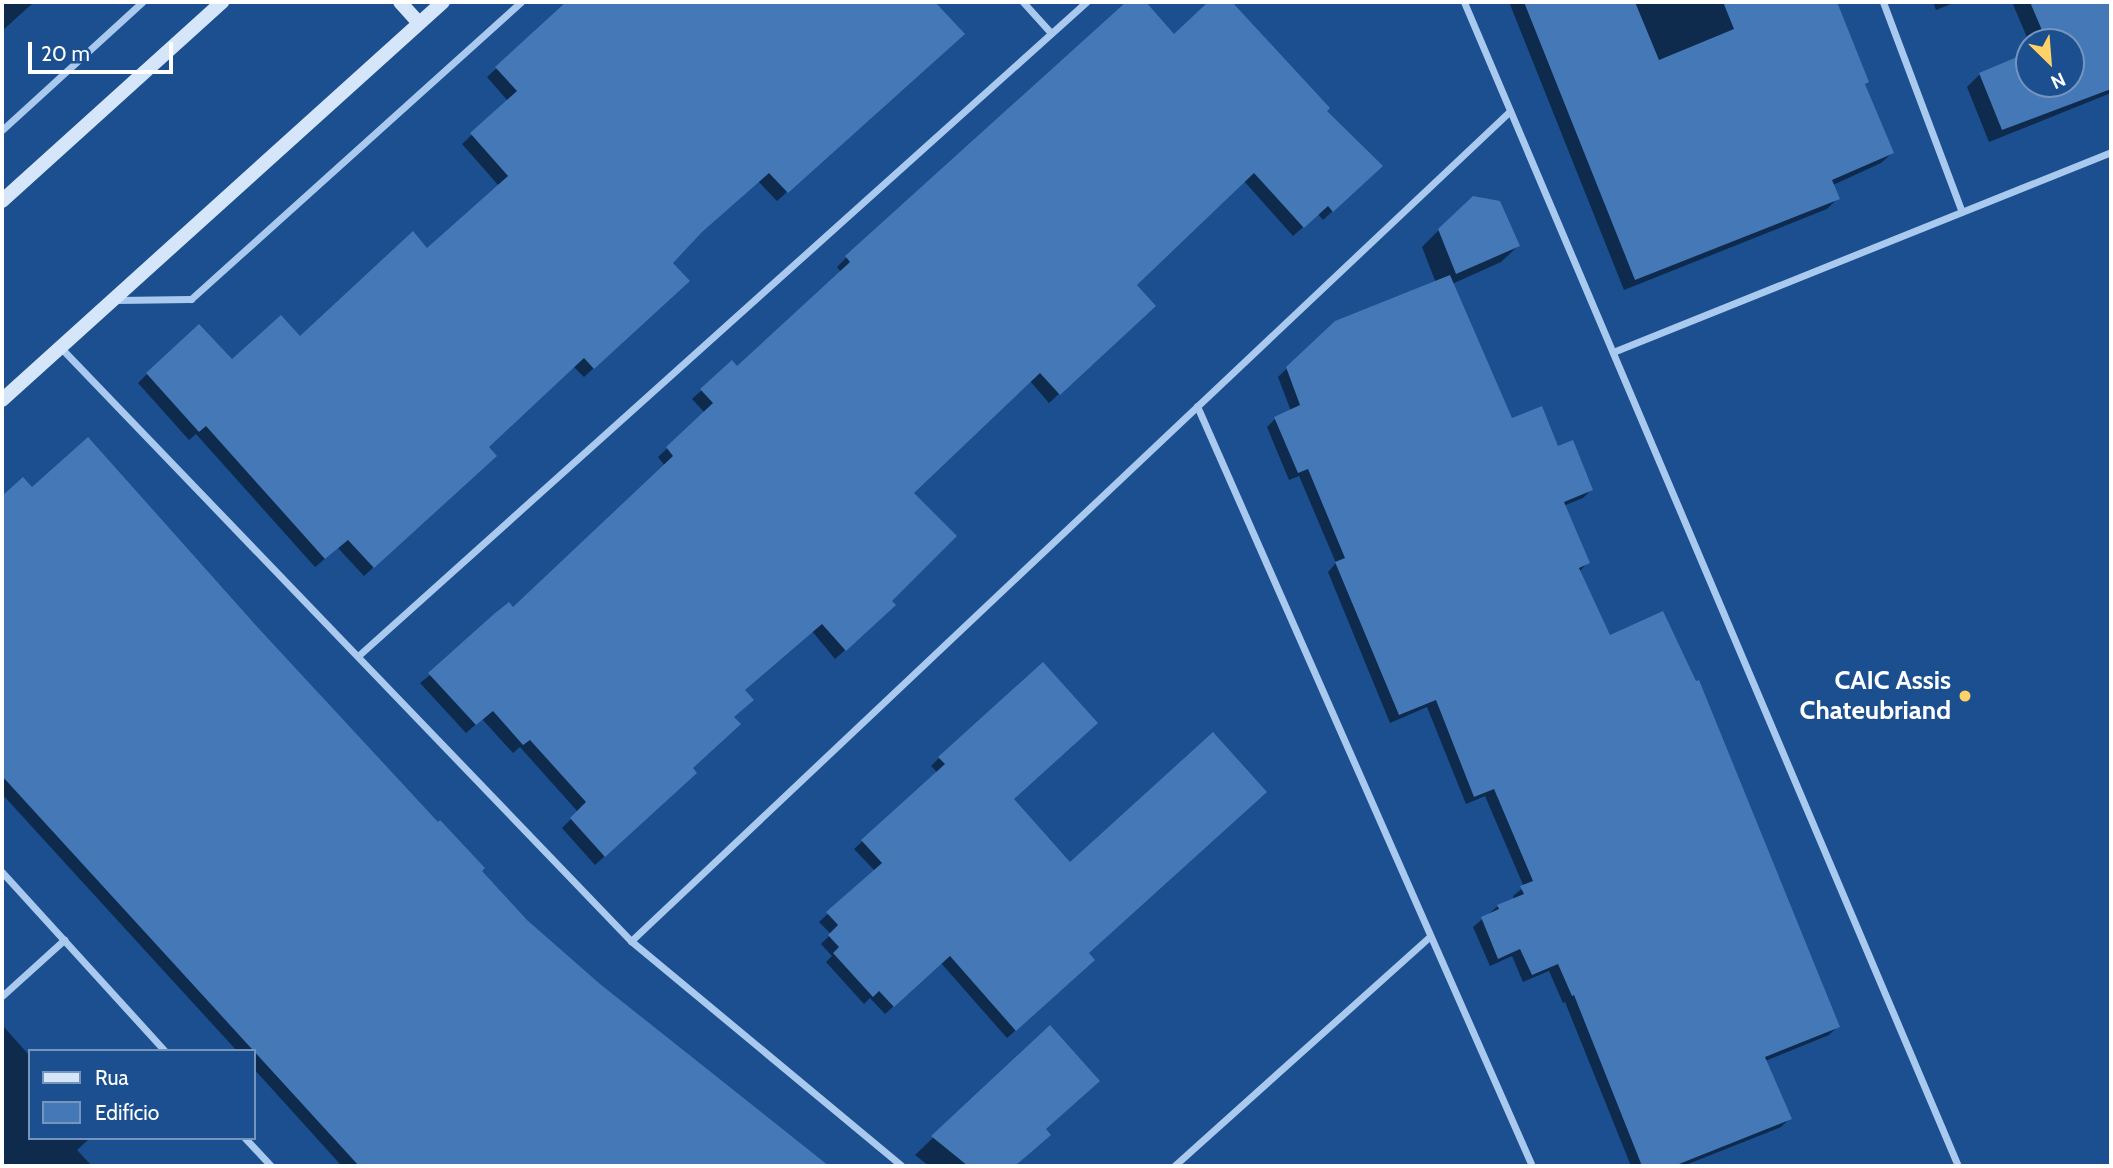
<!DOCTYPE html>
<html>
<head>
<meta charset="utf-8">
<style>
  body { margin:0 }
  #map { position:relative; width:2113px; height:1168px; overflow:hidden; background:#1b4f8f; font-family:Cabin,sans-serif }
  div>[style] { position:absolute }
  .shadow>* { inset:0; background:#0007 }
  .building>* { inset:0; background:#4478b7 }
  .street>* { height:7px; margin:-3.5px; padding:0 3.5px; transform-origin:3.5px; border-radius:3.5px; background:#a9c9ee }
  .secondary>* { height:14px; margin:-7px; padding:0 7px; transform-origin:7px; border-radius:7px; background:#d6e6fa }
  .dots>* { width:19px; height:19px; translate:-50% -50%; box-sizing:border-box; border:4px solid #1b4f8f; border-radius:50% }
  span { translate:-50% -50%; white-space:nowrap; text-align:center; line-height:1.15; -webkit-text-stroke:5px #1b4f8f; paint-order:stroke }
  .poi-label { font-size:26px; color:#fff; font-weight:700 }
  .right { translate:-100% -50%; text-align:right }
  .frame { position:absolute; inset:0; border:4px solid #fff; pointer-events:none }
  .legend { position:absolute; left:28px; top:1049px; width:228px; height:91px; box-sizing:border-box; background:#1b4f8f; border:2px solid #7695bc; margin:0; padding:9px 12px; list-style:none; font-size:21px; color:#fff }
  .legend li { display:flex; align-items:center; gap:14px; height:35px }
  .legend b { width:35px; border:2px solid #7695bc }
  .north { position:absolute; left:2015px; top:28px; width:70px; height:70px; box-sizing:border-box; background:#1b4f8f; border:2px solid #7695bc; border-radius:50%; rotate:155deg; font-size:19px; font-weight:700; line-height:28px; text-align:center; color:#fff }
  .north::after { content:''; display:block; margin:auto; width:24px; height:32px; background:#ffd166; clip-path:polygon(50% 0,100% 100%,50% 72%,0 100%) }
  .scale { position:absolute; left:28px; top:42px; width:145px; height:32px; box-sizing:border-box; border:4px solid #fff; border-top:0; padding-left:9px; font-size:21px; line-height:24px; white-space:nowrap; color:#fff; -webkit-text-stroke:5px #1b4f8f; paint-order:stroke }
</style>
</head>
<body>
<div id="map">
  <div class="shadow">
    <i style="clip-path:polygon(2px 2px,34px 2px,2px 31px)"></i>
    <i style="clip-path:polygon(569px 2px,933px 2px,962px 34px,777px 201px,758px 181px,694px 238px,671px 263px,679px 290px,584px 377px,573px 366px,487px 447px,486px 465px,364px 576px,338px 548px,315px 567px,196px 434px,189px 440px,138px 383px,147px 374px,232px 362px,300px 338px,427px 250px,499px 186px,462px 144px,508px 101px,487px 77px)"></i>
    <i style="clip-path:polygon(1129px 2px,1143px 2px,1174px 36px,1210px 2px,1229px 2px,1327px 108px,1324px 111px,1371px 175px,1323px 220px,1318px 214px,1293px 236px,1244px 181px,1135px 285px,1145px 315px,1049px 403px,1030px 381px,912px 493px,885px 614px,835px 659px,812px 631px,744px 690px,732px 718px,691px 768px,686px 782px,595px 865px,562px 828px,578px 812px,520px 747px,513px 753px,482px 719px,466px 733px,420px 683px,513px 609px,665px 466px,658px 457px,705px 413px,692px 399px,702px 390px,737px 369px,841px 272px,837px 267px,846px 258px)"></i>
    <i style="clip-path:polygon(1509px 2px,1833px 2px,1892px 153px,1881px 163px,1833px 185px,1838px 198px,1827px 209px,1624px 290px)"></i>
    <i style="clip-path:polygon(1933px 2px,1956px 2px,1936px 10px)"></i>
    <i style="clip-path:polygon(2012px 2px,2111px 2px,2111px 93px,1989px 142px,1967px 87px,1980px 74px,2029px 54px,2029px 84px,2071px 84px,2071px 42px,2029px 42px)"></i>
    <i style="clip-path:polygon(1439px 230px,1518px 246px,1501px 262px,1452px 284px,1511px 420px,1557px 448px,1591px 490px,1583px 498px,1563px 506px,1587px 563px,1579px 572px,1609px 638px,1838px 1026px,1829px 1035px,1765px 1061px,1790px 1118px,1781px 1127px,1683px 1166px,1631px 1166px,1565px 1002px,1563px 1003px,1549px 971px,1523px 982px,1512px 956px,1490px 966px,1473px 927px,1498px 906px,1514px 900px,1513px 896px,1524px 887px,1485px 796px,1466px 804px,1427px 707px,1390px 723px,1328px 572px,1336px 563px,1299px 476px,1289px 480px,1267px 427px,1275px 419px,1291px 411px,1278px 377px,1336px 322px,1436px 283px,1422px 247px)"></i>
    <i style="clip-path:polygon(23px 479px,32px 489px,260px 632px,526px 921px,599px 985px,818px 1160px,815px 1166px,338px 1166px,340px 1164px,254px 1069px,254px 1051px,237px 1051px,2px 794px,2px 498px)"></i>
    <i style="clip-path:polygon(939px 758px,1012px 800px,1087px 953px,1085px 968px,1007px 1038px,941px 963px,885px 1014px,870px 998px,864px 1004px,826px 962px,832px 956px,821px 944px,831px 934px,819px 922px,875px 871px,854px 849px,938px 773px,931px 766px)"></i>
    <i style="clip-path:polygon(3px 1026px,30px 1056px,30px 1138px,90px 1138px,77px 1150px,92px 1166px,2px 1166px)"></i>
    <i style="clip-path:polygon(1050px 1027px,1044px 1130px,1031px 1152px,1015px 1166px,929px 1166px,915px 1155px)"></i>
  </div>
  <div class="building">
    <i style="clip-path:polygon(566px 2px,935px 2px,965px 34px,788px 193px,769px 173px,702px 232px,673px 263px,690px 281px,594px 369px,584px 358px,489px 447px,497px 456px,374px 568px,348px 540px,325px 559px,206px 426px,199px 432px,146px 373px,199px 324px,232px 359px,281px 315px,300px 336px,413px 231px,427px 248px,508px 176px,470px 133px,517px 91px,495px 67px)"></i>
    <i style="clip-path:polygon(1126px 2px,1146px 2px,1174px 34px,1208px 2px,1232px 2px,1330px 108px,1327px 111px,1383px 166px,1333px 212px,1328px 206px,1304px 228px,1254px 173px,1137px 285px,1156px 306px,1060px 395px,1040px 373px,914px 493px,957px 536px,892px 601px,896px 605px,846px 651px,822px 624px,745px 690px,754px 700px,734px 717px,741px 724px,693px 768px,697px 773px,605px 857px,570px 818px,586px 802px,530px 740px,523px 745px,493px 711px,476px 725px,428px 673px,494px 614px,509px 602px,513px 607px,673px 456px,666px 447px,713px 403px,700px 389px,732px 360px,737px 366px,850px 262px,845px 256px)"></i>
    <i style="clip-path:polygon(1524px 2px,1635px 2px,1659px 60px,1734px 29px,1723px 2px,1837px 2px,1869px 82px,1865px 84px,1894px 153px,1832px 180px,1840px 199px,1635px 280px)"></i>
    <i style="clip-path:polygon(2030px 2px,2111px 2px,2111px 89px,2002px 130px,1979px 73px,2029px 52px,2029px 84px,2071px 84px,2071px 42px,2047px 42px)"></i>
    <i style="clip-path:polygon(1473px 196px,1500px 201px,1520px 246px,1456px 274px,1438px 229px)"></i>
    <i style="clip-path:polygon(1450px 275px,1512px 418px,1542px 406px,1558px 446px,1573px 440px,1593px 490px,1564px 502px,1590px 563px,1579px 568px,1610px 635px,1663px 611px,1696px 681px,1699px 680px,1840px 1027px,1765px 1057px,1792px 1119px,1674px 1166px,1642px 1166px,1574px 995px,1572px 996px,1558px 964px,1532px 975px,1520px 949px,1498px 959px,1481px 917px,1499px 909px,1497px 905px,1524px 894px,1520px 886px,1533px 881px,1494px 789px,1474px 797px,1436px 700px,1399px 715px,1335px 562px,1345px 558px,1308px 469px,1298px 473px,1274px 417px,1300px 405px,1286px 367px,1335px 321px)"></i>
    <i style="clip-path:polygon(88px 437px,261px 631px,438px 822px,440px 820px,485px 868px,482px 871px,527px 920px,600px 984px,829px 1166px,359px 1166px,2px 776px,2px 496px,23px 477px,32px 487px)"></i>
    <i style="clip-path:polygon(1043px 662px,1098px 723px,1014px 799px,1070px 862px,1213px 732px,1267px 792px,1089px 953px,1095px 960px,1016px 1031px,950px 956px,894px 1007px,879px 991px,873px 997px,833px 953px,839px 947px,828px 935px,838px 925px,826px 912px,882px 863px,861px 840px,945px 764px,938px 757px)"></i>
    <i style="clip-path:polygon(1050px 1025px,1100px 1081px,1046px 1129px,1051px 1135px,1015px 1166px,968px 1166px,931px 1136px)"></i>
  </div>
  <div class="street">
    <i style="left:1023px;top:2px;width:42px;rotate:47.9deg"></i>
    <i style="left:1464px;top:2px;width:1264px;rotate:67deg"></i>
    <i style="left:1883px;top:2px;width:224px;rotate:69.4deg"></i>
    <i style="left:2px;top:130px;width:190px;rotate:-42.4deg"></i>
    <i style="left:117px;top:300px;width:74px;rotate:-0.8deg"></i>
    <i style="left:191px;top:299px;width:444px;rotate:-42deg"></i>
    <i style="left:61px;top:348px;width:823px;rotate:46.13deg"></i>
    <i style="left:631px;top:941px;width:352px;rotate:39.7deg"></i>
    <i style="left:1613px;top:352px;width:537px;rotate:-21.88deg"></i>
    <i style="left:1197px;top:406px;width:831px;rotate:66.21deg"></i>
    <i style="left:358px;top:656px;width:979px;rotate:-41.93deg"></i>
    <i style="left:2px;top:872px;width:242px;rotate:47.7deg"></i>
    <i style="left:631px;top:941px;width:1209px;rotate:-43.36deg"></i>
    <i style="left:2px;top:996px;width:84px;rotate:-42.1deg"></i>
    <i style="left:245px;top:1138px;width:38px;rotate:47deg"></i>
    <i style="left:1174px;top:1166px;width:344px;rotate:-41.9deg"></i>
  </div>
  <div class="secondary">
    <i style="left:400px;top:2px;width:28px;rotate:48deg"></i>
    <i style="left:2px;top:201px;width:297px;rotate:-42.1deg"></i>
    <i style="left:2px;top:400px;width:594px;rotate:-42.07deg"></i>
  </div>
  <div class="dots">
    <i style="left:1965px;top:696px;background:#ffd166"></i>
  </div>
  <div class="poi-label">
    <span class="right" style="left:1951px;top:696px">CAIC Assis<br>Chateubriand</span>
  </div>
  <div class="frame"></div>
  <ul class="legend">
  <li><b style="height:9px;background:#d6e6fa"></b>Rua</li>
  <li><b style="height:19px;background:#4478b7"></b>Edifício</li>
  </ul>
  <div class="north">N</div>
  <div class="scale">20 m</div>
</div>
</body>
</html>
